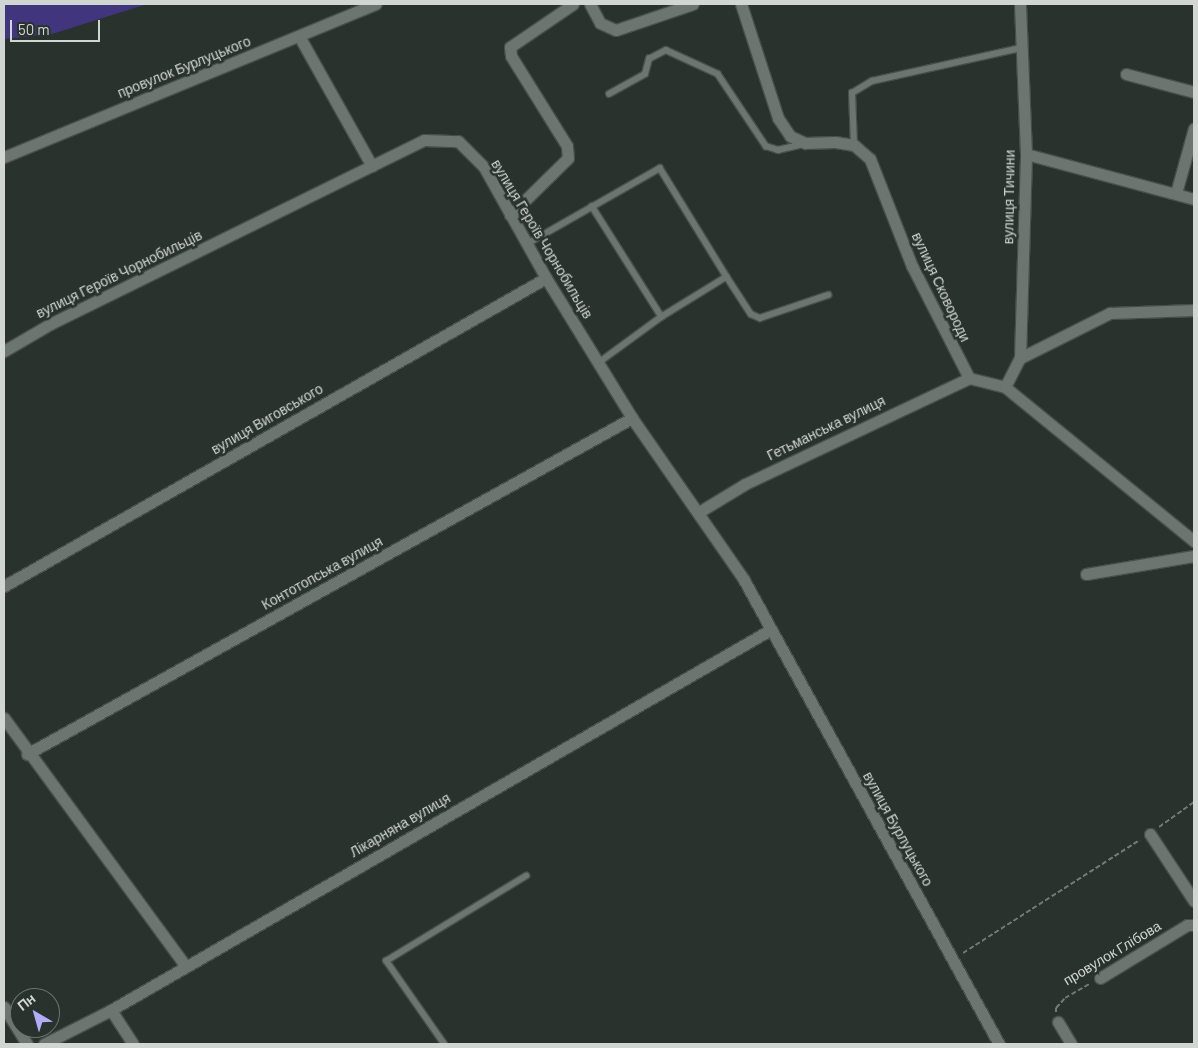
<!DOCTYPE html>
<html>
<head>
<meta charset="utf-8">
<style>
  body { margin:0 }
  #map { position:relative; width:1198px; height:1048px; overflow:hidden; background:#2a322d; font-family:Barlow,sans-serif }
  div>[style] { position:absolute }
  .water>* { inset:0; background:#41367d }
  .path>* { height:2px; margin-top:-1px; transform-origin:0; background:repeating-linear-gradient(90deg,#747a76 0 5px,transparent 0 7.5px) }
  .roads { filter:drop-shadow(1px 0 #484f4a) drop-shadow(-1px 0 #484f4a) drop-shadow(0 1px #484f4a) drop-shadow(0 -1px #484f4a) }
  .service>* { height:5.5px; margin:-2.75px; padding:0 2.75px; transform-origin:2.75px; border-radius:2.75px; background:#6c756f }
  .minor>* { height:11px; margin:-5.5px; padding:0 5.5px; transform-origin:5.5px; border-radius:5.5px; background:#6c756f }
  span { translate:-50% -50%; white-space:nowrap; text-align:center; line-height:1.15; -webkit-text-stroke:5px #2a322d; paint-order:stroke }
  .street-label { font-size:14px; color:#d1d6d2 }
  .frame { position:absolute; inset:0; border:5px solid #d1d6d2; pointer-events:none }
  .north { position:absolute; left:10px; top:988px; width:50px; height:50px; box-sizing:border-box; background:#2a322d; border:1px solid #6d746f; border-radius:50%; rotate:322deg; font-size:14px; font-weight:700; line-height:20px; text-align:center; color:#d1d6d2 }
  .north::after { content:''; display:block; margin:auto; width:18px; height:22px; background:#b3adf9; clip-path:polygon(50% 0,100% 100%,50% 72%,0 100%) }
  .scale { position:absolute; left:10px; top:20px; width:90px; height:22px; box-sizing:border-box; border:2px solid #d1d6d2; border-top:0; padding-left:6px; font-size:15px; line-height:18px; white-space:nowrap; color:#d1d6d2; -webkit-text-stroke:4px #2a322d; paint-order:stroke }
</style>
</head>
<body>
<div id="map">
  <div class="water">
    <i style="clip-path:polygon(4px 4px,147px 4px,52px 34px,4px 39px)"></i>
  </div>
  <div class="path">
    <i style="left:1159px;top:827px;width:43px;rotate:-35.5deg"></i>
    <i style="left:963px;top:953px;width:210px;rotate:-32.6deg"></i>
    <i style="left:1056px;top:1012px;width:4px;rotate:-90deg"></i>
    <i style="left:1056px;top:1008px;width:13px;rotate:-48deg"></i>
    <i style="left:1065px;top:998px;width:28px;rotate:-30deg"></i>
  </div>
  <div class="roads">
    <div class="service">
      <i style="left:609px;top:94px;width:41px;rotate:-29.1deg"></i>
      <i style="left:645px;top:74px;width:16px;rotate:-75deg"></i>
      <i style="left:649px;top:59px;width:19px;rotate:-28deg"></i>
      <i style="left:666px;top:50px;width:57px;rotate:24.8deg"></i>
      <i style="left:718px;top:74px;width:87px;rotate:56.3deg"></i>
      <i style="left:766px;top:146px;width:13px;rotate:18deg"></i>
      <i style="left:778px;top:150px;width:26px;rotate:-13deg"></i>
      <i style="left:854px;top:145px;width:52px;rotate:-92.2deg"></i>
      <i style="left:852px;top:93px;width:23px;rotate:-31deg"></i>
      <i style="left:872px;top:81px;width:153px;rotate:-12.5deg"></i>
      <i style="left:592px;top:206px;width:131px;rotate:57.8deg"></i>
      <i style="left:527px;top:244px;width:153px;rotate:-29.7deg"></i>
      <i style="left:660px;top:168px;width:128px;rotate:58.4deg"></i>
      <i style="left:727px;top:277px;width:76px;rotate:148.4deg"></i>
      <i style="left:662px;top:317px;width:78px;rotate:143.9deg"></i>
      <i style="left:727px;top:277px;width:44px;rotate:57deg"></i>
      <i style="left:751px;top:314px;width:10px;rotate:24deg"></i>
      <i style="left:760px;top:318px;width:72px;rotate:-18.7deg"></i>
      <i style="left:444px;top:1044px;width:101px;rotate:-124.9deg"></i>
      <i style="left:386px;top:961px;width:164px;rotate:-31.3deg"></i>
    </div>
    <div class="minor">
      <i style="left:590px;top:4px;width:21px;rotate:62deg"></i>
      <i style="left:600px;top:23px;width:17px;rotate:24deg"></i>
      <i style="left:616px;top:30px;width:81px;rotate:-18.7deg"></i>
      <i style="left:741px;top:4px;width:120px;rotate:72deg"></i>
      <i style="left:778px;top:118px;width:22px;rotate:56deg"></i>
      <i style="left:790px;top:136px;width:17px;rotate:25deg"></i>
      <i style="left:805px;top:143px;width:30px;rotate:-2deg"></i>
      <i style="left:835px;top:142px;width:19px;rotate:9deg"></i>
      <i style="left:854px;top:145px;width:21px;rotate:41deg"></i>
      <i style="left:870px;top:159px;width:115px;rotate:68.6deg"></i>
      <i style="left:912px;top:266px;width:126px;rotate:63deg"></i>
      <i style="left:969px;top:378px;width:37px;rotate:14deg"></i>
      <i style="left:1005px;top:387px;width:244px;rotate:39.2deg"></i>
      <i style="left:299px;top:36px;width:149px;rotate:60.7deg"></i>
      <i style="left:1126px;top:74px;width:70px;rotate:14.8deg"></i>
      <i style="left:1026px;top:154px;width:174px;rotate:15deg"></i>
      <i style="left:4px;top:157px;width:402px;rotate:-22.4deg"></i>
      <i style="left:1176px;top:193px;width:67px;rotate:-74.5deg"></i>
      <i style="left:510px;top:215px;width:81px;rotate:-44.5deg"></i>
      <i style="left:568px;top:158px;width:12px;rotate:-95deg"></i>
      <i style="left:567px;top:146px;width:106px;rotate:-121.9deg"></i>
      <i style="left:511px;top:56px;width:9px;rotate:-96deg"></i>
      <i style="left:510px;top:47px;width:76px;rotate:-34.3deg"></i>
      <i style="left:4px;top:351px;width:53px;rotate:-30.4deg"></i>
      <i style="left:50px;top:324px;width:417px;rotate:-26.2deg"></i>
      <i style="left:424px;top:140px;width:34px;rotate:2deg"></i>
      <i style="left:458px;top:141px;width:37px;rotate:45deg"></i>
      <i style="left:484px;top:167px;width:127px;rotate:60.8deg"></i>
      <i style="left:546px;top:278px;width:164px;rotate:58.4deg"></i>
      <i style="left:632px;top:418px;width:197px;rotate:55.3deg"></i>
      <i style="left:744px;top:580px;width:529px;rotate:61.21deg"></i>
      <i style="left:1020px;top:358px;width:101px;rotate:-26.6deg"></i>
      <i style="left:1110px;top:313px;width:84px;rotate:-2deg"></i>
      <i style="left:1005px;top:387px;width:33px;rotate:-63deg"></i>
      <i style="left:1020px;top:358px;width:204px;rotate:-88.3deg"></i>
      <i style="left:1026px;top:154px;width:150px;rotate:-92.3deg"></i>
      <i style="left:699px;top:512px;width:54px;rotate:-31.3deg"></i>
      <i style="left:745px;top:484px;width:248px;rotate:-25.3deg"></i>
      <i style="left:1086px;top:574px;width:109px;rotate:-9.5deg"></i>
      <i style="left:4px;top:586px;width:623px;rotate:-29.61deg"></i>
      <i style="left:4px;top:718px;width:306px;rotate:53.8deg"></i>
      <i style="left:27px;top:754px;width:692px;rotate:-29.05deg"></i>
      <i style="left:1150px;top:834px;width:80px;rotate:56.7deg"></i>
      <i style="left:1100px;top:978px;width:102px;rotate:-31.3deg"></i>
      <i style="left:1187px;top:925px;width:7px"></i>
      <i style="left:4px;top:1007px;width:44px;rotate:58.1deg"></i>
      <i style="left:111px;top:1010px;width:40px;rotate:57.1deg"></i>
      <i style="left:1058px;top:1022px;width:26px;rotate:59deg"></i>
      <i style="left:44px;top:1044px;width:75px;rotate:-26.9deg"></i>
      <i style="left:111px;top:1010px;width:761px;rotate:-29.97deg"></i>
    </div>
  </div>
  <div class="street-label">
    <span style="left:184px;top:67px;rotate:-22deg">провулок Бурлуцького</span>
    <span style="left:1009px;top:197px;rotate:-89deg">вулиця Тичини</span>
    <span style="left:542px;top:239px;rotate:59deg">вулиця Героїв Чорнобильців</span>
    <span style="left:119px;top:274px;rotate:-26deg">вулиця Героїв Чорнобильців</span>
    <span style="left:941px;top:287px;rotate:65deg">вулиця Сковороди</span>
    <span style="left:267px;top:419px;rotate:-30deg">вулиця Виговського</span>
    <span style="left:826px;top:428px;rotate:-26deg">Гетьманська вулиця</span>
    <span style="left:322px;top:573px;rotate:-29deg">Контотопська вулиця</span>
    <span style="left:400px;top:825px;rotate:-30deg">Лікарняна вулиця</span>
    <span style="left:898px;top:829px;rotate:61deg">вулиця Бурлуцького</span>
    <span style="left:1112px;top:953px;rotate:-31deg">провулок Глібова</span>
  </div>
  <div class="frame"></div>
  <div class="north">Пн</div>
  <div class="scale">50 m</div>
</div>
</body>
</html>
